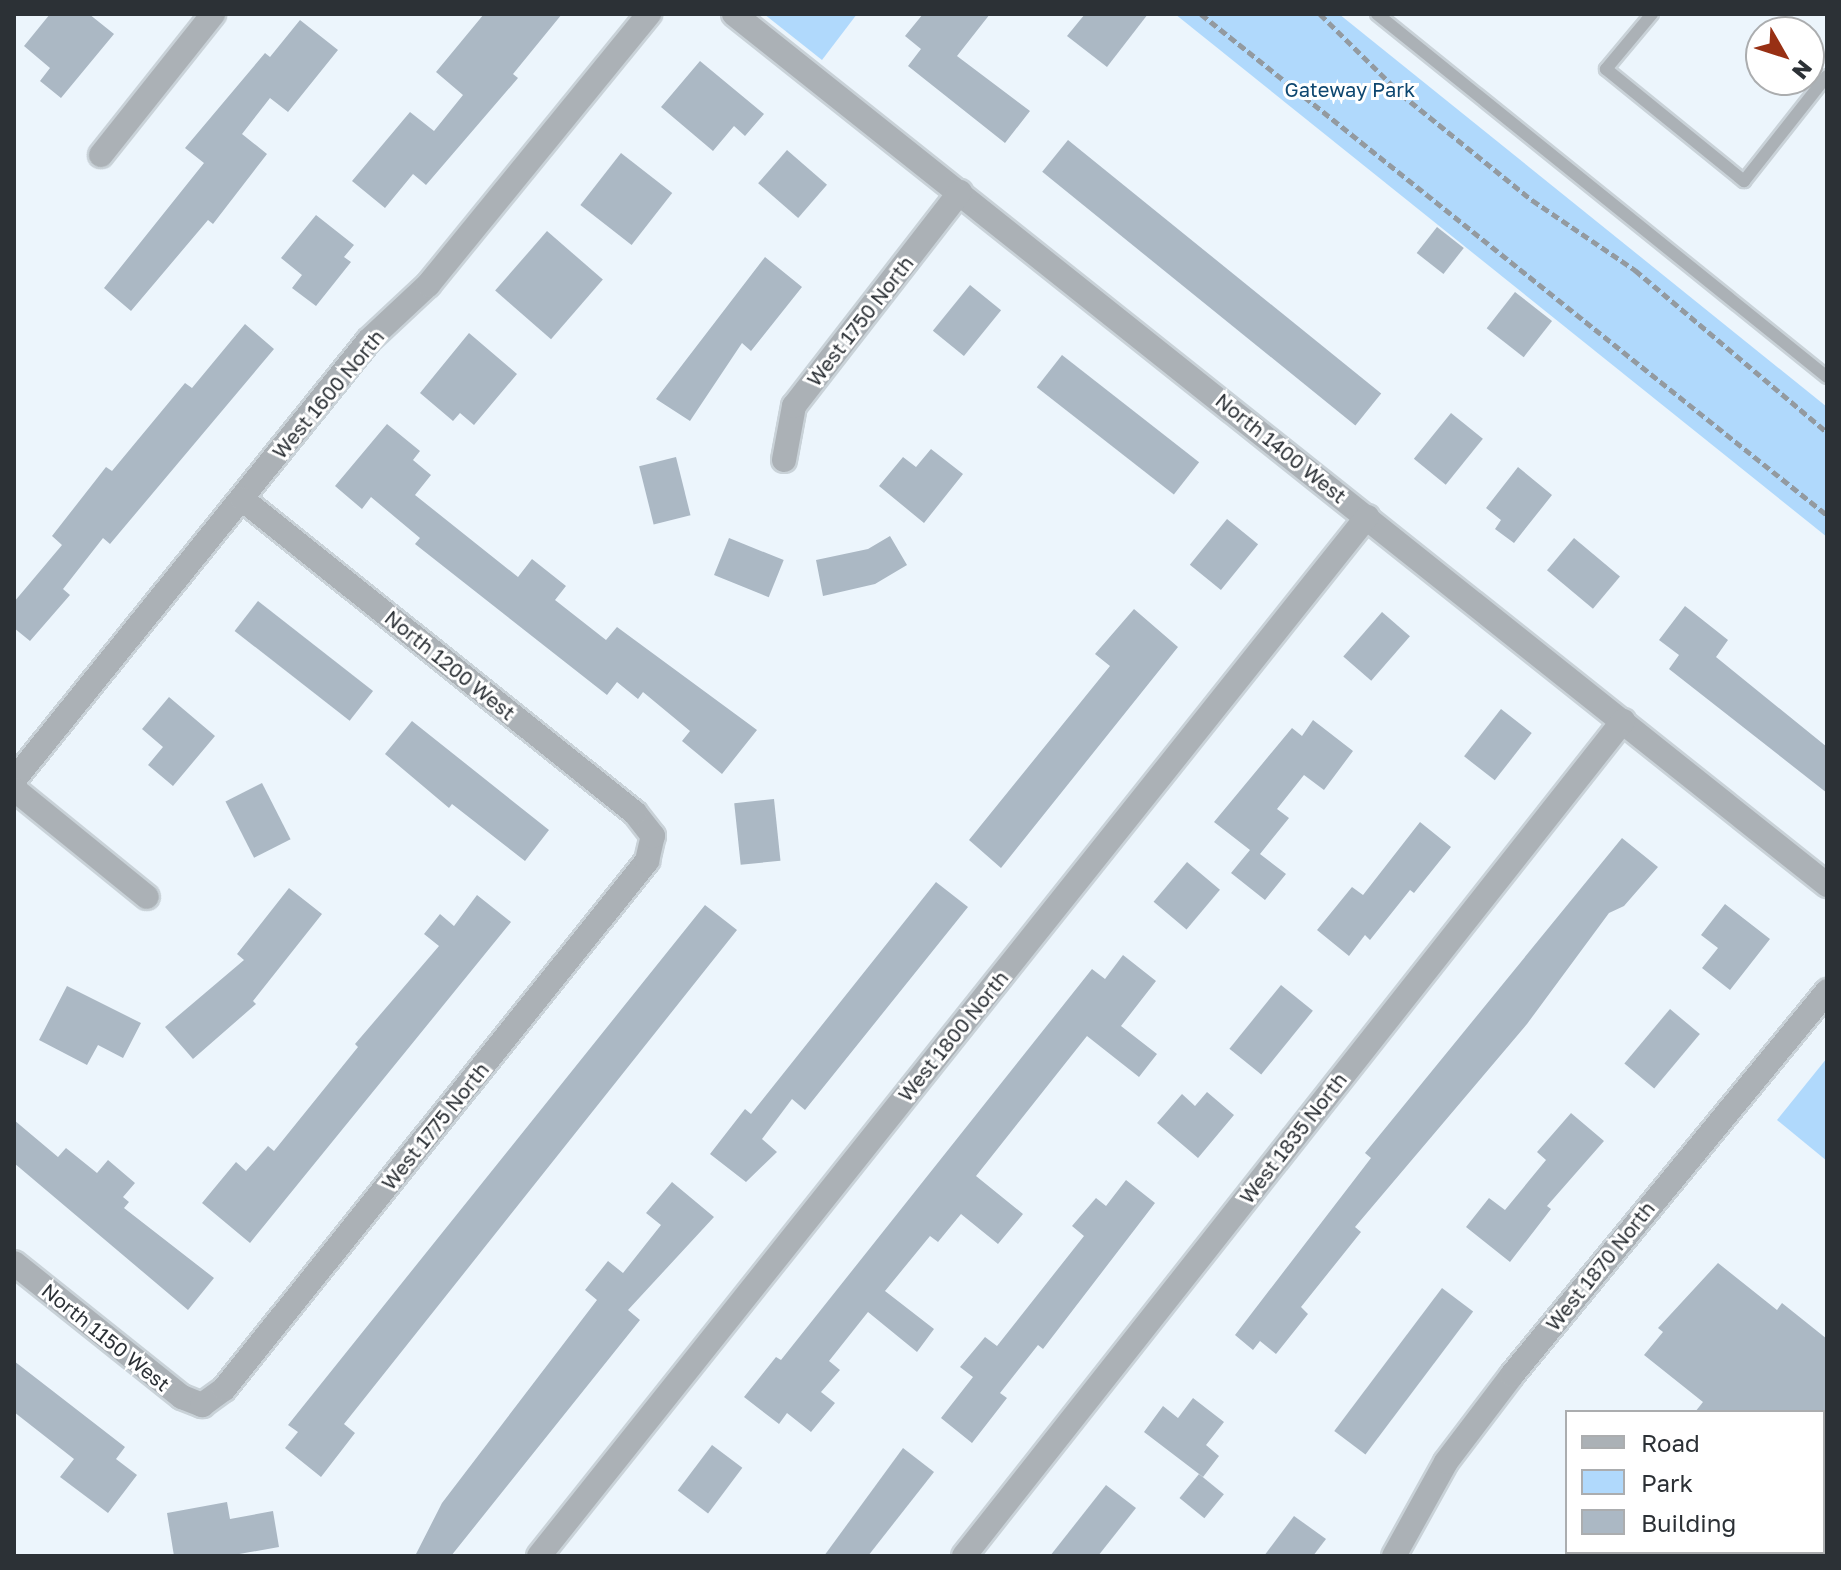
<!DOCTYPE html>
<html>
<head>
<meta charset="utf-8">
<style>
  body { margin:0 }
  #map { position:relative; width:1841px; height:1570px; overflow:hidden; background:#ecf5fc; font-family:"Golos Text",sans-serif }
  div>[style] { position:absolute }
  .green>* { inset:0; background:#b0d9fc }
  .building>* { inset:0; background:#abb8c4; transform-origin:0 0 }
  .path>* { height:5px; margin-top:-2.5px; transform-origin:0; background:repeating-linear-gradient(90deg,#939aa0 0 8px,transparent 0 12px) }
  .roads { filter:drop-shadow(2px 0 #c9d2d8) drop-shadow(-2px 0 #c9d2d8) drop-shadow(0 2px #c9d2d8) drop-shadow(0 -2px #c9d2d8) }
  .service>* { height:12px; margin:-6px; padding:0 6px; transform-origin:6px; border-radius:6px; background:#abb1b6 }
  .minor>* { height:24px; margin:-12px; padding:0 12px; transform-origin:12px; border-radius:12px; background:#abb1b6 }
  span { translate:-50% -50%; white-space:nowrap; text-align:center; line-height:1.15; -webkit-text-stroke:6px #fff; paint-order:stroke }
  .park-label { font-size:20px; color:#0e4770 }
  .street-label { font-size:20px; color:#2c3136 }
  .frame { position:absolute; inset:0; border:16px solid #2c3136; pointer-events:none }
  .legend { position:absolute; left:1565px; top:1410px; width:260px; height:144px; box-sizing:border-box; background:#fff; border:2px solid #abadaf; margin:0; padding:10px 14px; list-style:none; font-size:24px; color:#2c3136 }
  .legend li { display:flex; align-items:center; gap:16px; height:40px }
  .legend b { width:40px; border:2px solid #abadaf }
  .north { position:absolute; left:1745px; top:16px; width:80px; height:80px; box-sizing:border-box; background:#fff; border:2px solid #abadaf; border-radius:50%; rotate:129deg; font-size:22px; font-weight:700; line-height:32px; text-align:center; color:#2c3136 }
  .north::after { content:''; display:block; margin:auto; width:28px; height:36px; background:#983014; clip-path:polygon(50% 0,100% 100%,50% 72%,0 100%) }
</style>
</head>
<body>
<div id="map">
  <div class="green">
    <i style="clip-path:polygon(764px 14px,857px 14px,822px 60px)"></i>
    <i style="clip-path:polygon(1175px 14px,1339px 14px,1827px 407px,1827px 537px)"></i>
    <i style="clip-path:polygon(1827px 1058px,1827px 1161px,1777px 1120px)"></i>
  </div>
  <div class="building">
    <i style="clip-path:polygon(50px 14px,89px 14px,114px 34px,61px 98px,40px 81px,50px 68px,24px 46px)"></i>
    <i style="clip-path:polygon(484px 14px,562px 14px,513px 74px,518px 78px,426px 185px,413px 174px,385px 208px,352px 181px,410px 112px,434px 131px,463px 95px,436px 72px)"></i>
    <i style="clip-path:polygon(923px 14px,990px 14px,957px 56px,1030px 111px,1005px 143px,908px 66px,921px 49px,905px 36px)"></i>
    <i style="clip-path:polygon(1085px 14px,1148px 14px,1107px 67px,1067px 36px)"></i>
    <i style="clip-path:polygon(300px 20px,338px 50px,288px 112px,270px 98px,242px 134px,267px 154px,213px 224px,208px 220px,131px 311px,104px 288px,204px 163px,185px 148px,265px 53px,270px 57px)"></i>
    <i style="clip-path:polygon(700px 61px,764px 114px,745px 136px,734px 126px,713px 151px,661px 107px)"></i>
    <i style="left:1068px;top:140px;width:403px;height:41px;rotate:39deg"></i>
    <i style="left:787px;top:150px;width:53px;height:44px;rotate:41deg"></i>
    <i style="left:621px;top:153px;width:65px;height:66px;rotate:38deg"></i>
    <i style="clip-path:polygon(316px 215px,354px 245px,344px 257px,351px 262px,316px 306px,292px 288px,302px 275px,281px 258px)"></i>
    <i style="left:1437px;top:227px;width:34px;height:33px;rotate:38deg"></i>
    <i style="left:547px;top:231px;width:74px;height:79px;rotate:41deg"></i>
    <i style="clip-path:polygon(765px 257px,802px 287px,751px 351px,742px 343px,690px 421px,656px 399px)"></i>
    <i style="left:970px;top:285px;width:40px;height:59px;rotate:39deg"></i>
    <i style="left:1515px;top:292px;width:47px;height:46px;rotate:38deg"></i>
    <i style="clip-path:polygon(245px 324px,274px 349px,110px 544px,103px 538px,63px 589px,70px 595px,30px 641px,14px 628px,14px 602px,62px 545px,52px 536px,106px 467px,112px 471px,185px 383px,192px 388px)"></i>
    <i style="clip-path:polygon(469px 333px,517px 374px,474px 425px,460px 413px,453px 421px,420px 393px)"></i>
    <i style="left:1062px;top:355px;width:174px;height:41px;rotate:38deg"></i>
    <i style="left:1451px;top:413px;width:41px;height:59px;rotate:39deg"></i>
    <i style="clip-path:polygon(387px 424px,420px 451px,413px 460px,431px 475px,415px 495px,518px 577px,532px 559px,566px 586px,555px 600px,606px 640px,617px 627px,757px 730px,722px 774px,682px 741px,690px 731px,643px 692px,638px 699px,617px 682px,607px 695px,415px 544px,420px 538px,371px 497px,362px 509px,335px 486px)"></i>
    <i style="clip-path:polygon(931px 449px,963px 474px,924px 523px,879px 486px,903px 457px,916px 467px)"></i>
    <i style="left:676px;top:457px;width:60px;height:38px;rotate:76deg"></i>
    <i style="clip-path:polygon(1518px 467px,1552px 495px,1514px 543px,1495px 529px,1501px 520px,1486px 508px)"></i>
    <i style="left:1227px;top:519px;width:40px;height:59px;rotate:39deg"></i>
    <i style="clip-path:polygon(890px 536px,907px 565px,875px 584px,823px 596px,816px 560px,868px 549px)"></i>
    <i style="left:729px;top:538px;width:59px;height:40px;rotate:22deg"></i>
    <i style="left:1574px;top:538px;width:60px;height:42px;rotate:40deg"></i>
    <i style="left:258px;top:601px;width:146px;height:38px;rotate:38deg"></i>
    <i style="clip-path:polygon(1685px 606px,1728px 640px,1716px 657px,1827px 747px,1827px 793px,1669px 669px,1679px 655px,1659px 640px)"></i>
    <i style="clip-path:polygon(1134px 609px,1178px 647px,1001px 868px,969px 840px,1110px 666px,1095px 654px)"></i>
    <i style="left:1382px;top:612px;width:37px;height:59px;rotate:41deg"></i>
    <i style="clip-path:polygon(169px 697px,215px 736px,173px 786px,148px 765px,163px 747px,142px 729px)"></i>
    <i style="left:1501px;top:709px;width:39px;height:60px;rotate:38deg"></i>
    <i style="clip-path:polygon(1313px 720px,1353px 751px,1324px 790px,1304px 775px,1277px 809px,1289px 818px,1260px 854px,1286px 874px,1265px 900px,1231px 873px,1250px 850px,1214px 822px,1292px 728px,1302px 736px)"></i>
    <i style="clip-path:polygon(412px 721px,549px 830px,525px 861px,452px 804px,449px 808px,385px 754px)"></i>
    <i style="left:262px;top:783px;width:63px;height:41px;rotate:63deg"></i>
    <i style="left:774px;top:799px;width:62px;height:40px;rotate:84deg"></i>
    <i style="clip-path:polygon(1420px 822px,1451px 847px,1414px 893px,1410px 890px,1370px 940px,1365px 935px,1349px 956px,1317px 930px,1352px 887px,1363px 895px)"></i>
    <i style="clip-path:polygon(1622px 838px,1658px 867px,1624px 906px,1609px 913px,1527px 1024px,1355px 1227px,1361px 1232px,1301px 1307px,1308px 1314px,1276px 1354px,1260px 1341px,1253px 1350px,1235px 1335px,1371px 1158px,1365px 1153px)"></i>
    <i style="left:1187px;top:862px;width:43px;height:52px;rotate:40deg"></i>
    <i style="clip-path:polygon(936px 882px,968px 907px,805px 1110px,792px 1099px,762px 1139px,777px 1152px,746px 1182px,710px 1154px,745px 1109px,751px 1114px)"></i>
    <i style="clip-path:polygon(289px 888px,322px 914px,253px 1001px,256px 1004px,193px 1059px,165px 1027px,244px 960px,237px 954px)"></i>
    <i style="clip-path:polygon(477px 895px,511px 922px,250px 1243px,202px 1203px,236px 1162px,246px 1171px,268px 1146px,274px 1151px,358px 1047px,355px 1044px,439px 946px,424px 934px,440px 914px,454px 926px)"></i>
    <i style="clip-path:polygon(1725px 904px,1770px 939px,1730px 990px,1702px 968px,1718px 948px,1701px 935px)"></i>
    <i style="clip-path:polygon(705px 905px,737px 930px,344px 1424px,355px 1433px,321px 1477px,285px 1448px,298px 1432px,288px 1425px)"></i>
    <i style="clip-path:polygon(1123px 955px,1156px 981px,1121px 1026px,1157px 1054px,1139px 1077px,1087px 1036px,976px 1176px,1023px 1214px,998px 1244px,961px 1214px,938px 1242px,930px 1236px,885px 1291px,934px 1329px,917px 1352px,868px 1312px,829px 1361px,840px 1370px,821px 1392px,835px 1403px,811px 1432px,787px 1413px,779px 1424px,744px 1397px,776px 1357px,781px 1360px,1092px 969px,1105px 979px)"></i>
    <i style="left:1281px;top:985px;width:41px;height:82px;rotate:39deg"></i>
    <i style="clip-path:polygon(67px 986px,141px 1023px,123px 1058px,98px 1045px,87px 1065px,39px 1040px)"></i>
    <i style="left:1670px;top:1009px;width:39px;height:71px;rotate:40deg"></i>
    <i style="clip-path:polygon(1207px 1092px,1234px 1115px,1198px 1158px,1157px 1123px,1182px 1094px,1195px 1106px)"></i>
    <i style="clip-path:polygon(1571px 1113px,1604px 1141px,1547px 1206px,1551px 1209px,1510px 1262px,1466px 1227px,1489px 1198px,1505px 1210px,1546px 1160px,1537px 1152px)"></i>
    <i style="clip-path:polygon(14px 1120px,58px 1157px,66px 1148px,97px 1173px,108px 1160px,135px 1183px,123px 1197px,129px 1202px,124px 1208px,214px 1278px,188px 1310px,14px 1163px)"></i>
    <i style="clip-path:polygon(1126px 1180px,1155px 1203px,1043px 1349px,1038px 1345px,1000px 1393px,1007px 1398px,972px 1443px,941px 1418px,973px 1377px,960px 1367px,985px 1337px,997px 1346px,1084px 1236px,1072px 1226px,1096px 1198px,1106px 1206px)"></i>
    <i style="clip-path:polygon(672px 1182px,714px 1217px,628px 1310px,640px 1320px,451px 1556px,415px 1556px,442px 1503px,597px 1300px,585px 1290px,608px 1261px,623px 1273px,661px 1225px,646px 1213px)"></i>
    <i style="clip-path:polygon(1718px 1263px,1777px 1310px,1782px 1303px,1827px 1339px,1827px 1412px,1695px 1412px,1703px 1402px,1644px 1355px,1663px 1332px,1658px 1328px)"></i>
    <i style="left:1442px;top:1288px;width:39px;height:179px;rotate:37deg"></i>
    <i style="clip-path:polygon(14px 1361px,125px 1447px,116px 1459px,137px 1475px,108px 1513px,60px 1477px,74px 1459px,14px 1412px)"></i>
    <i style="clip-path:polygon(1193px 1398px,1224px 1422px,1206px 1445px,1219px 1456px,1203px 1477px,1144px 1432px,1163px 1406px,1178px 1418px)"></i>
    <i style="left:712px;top:1445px;width:38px;height:57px;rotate:37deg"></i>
    <i style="clip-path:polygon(903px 1448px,934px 1472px,868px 1556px,824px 1556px)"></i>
    <i style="left:1199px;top:1474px;width:32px;height:31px;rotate:39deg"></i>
    <i style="clip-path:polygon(1106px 1485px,1136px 1508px,1098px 1556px,1050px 1556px)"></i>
    <i style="clip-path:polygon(227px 1502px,230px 1519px,273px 1511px,279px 1547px,228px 1556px,174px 1556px,167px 1513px)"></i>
    <i style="clip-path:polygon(1294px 1516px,1326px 1539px,1313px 1556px,1264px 1556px)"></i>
  </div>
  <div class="path">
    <i style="left:1201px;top:14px;width:802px;rotate:38.67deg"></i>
    <i style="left:1320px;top:14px;width:114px;rotate:44.6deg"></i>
    <i style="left:1401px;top:94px;width:169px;rotate:39deg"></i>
    <i style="left:1532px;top:200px;width:125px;rotate:34.2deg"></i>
    <i style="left:1635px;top:270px;width:251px;rotate:40.2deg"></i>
  </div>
  <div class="roads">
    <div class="service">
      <i style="left:1377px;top:14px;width:578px;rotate:38.89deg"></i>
      <i style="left:1652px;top:14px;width:72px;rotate:129.9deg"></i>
      <i style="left:1606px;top:69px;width:178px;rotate:39.1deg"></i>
      <i style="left:1744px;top:181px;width:134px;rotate:-51.7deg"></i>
    </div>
    <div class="minor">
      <i style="left:734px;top:14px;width:1398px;rotate:38.55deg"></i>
      <i style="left:101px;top:155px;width:180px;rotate:-51.5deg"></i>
      <i style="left:784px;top:460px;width:55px;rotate:-79.5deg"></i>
      <i style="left:794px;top:406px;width:271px;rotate:-52.2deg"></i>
      <i style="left:14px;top:780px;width:565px;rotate:-51.1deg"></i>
      <i style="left:369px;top:340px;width:81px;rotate:-43deg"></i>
      <i style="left:428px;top:285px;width:350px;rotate:-50.8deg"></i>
      <i style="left:14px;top:789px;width:171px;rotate:39.1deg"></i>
      <i style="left:14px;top:1263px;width:215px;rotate:38.6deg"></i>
      <i style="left:182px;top:1397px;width:22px;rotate:22deg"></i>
      <i style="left:202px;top:1405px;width:27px;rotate:-36deg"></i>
      <i style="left:224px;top:1389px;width:677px;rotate:-51.3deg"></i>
      <i style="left:647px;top:861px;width:26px;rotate:-77deg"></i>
      <i style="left:653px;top:836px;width:29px;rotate:-128deg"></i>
      <i style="left:635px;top:813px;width:503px;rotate:-141.38deg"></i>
      <i style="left:539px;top:1556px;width:1329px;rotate:-51.45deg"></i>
      <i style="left:964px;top:1556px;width:1064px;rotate:-51.72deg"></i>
      <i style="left:1394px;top:1556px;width:107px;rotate:-61deg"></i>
      <i style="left:1446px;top:1462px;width:109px;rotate:-52.8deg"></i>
      <i style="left:1512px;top:1375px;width:497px;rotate:-50.6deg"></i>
    </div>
  </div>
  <div class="park-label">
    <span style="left:1350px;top:89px">Gateway Park</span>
  </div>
  <div class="street-label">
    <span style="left:860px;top:321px;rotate:-52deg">West 1750 North</span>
    <span style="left:328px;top:394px;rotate:-50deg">West 1600 North</span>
    <span style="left:1281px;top:448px;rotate:39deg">North 1400 West</span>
    <span style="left:450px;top:665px;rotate:39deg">North 1200 West</span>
    <span style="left:953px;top:1036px;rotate:-51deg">West 1800 North</span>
    <span style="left:435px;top:1126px;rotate:-51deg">West 1775 North</span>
    <span style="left:1293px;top:1138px;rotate:-52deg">West 1835 North</span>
    <span style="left:1600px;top:1266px;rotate:-51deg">West 1870 North</span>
    <span style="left:106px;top:1337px;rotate:39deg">North 1150 West</span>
  </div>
  <div class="frame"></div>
  <ul class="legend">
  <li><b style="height:10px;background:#abb1b6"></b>Road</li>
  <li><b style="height:22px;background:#b0d9fc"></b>Park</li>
  <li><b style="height:22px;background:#abb8c4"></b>Building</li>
  </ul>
  <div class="north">N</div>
</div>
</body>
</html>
